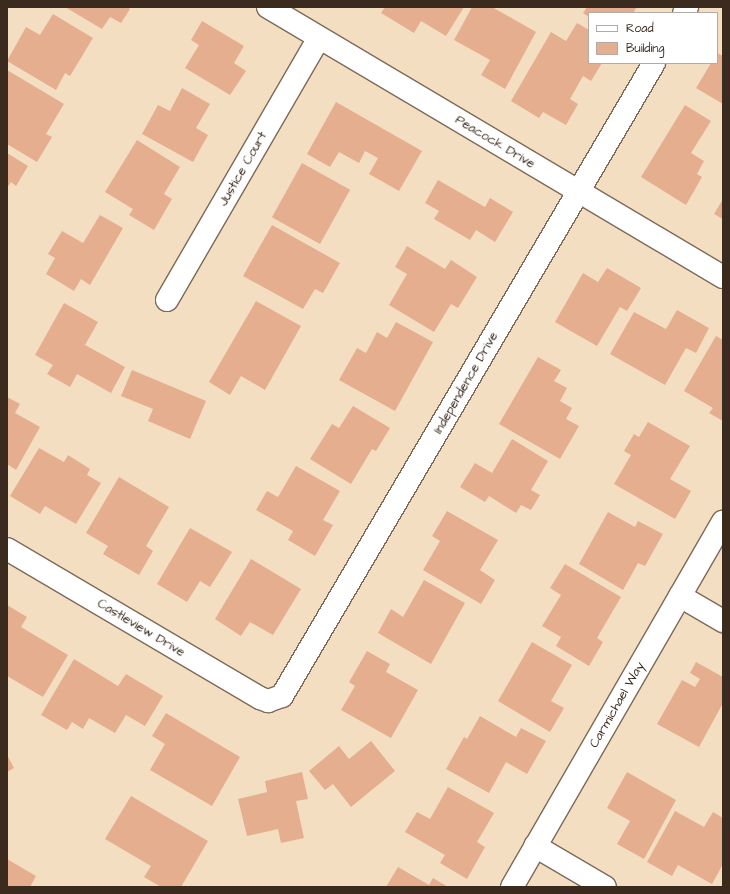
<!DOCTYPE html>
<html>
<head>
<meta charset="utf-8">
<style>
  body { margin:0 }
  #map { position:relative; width:730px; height:894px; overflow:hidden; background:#f4dec2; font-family:"Architects Daughter",sans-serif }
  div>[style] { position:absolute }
  .building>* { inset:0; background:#e5ae8e; transform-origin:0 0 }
  .roads { filter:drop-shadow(1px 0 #7c6957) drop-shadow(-1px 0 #7c6957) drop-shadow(0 1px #7c6957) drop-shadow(0 -1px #7c6957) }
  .street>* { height:22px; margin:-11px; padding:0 11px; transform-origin:11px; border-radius:11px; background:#fff }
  span { translate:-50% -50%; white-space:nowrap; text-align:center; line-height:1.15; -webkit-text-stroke:4px #fff; paint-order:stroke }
  .street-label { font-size:13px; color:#3b2a1e }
  .frame { position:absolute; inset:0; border:8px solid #3b2a1e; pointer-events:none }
  .legend { position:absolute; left:588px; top:12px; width:130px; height:52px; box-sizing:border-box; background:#fff; border:1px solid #b1aaa5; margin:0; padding:5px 7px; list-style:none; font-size:12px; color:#3b2a1e }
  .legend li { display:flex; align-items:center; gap:8px; height:20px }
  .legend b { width:20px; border:1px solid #b1aaa5 }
</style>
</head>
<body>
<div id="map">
  <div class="building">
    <i style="clip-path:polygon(65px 7px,127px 7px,130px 9px,121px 23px,110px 17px,102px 29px)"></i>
    <i style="clip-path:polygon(385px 7px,464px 7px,446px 36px,421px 21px,414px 33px,381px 13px)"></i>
    <i style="clip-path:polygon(472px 7px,492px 7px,536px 32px,505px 89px,481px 75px,490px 60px,454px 40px)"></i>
    <i style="clip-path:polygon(587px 7px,637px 7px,633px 13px,589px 13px,589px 17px,583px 13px)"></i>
    <i style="clip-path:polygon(53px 14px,93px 38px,70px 76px,65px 73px,56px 90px,7px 61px,26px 27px,40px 35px)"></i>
    <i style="clip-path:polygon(202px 21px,244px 46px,234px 63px,246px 71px,230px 95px,185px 68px,199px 45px,191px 40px)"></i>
    <i style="clip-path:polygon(577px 23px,589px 30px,589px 63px,602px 63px,591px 81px,583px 76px,570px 99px,578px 104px,566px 125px,543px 112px,539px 118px,511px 101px,551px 32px,566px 41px)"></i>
    <i style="clip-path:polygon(717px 53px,723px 56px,723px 104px,696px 88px,711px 63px,717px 63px)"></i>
    <i style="clip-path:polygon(7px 70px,64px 104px,46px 134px,52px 137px,37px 162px,7px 144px)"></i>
    <i style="clip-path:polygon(182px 88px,210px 104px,196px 128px,208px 135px,193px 162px,142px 134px,158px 105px,170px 111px)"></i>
    <i style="clip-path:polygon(336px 102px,422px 151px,399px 191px,369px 174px,378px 158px,365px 151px,359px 163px,339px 152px,330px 167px,307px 154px)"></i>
    <i style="clip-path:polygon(685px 105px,711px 121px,691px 153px,704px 161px,697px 174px,702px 177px,686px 205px,641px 177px)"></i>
    <i style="clip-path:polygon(137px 140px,180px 167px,164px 194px,172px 199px,154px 230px,129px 215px,133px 209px,105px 192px)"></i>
    <i style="clip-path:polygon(7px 153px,28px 166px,16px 186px,11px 182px,7px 188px)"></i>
    <i style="left:302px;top:163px;width:55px;height:62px;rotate:29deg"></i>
    <i style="clip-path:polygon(438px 180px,485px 207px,490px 198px,513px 212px,495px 242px,476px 230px,470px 240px,434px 219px,439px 211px,425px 203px)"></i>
    <i style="clip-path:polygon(723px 199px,723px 219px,714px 214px)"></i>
    <i style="clip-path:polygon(100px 215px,123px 228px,90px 285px,81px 279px,74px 291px,46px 274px,55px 258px,48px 254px,62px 231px,83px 243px)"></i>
    <i style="clip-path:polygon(272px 225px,340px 263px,323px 293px,315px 289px,303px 309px,243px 276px)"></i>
    <i style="clip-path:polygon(407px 246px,445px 269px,451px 260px,477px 277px,458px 308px,451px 304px,434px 332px,389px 305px,407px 274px,395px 267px)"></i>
    <i style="clip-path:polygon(607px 268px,641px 288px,627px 311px,620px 307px,597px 346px,555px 322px,583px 273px,598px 282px)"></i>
    <i style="clip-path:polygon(256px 301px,301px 326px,265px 390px,241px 376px,230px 395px,209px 382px)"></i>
    <i style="clip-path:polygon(64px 303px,98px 322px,85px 345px,125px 367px,111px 393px,77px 374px,70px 387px,47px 374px,53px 365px,35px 355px)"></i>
    <i style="clip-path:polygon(677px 310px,709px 328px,696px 353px,686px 348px,665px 385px,610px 354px,634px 312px,666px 329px)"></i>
    <i style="clip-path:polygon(396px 322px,433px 342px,395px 411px,339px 380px,357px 348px,366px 353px,377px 332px,387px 338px)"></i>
    <i style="clip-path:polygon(716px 336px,723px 340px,723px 421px,709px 413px,713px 408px,684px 391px)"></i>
    <i style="clip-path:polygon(538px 357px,561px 370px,554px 381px,567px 388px,560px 401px,572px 408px,566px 419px,579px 426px,560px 459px,499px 424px)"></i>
    <i style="clip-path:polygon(132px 370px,206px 401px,190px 439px,148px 421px,153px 409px,121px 396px)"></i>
    <i style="clip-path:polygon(7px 397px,20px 404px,15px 413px,40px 427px,16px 470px,7px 464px)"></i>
    <i style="clip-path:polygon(353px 406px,390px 428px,376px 451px,372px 449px,351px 484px,310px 459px,332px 424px,339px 428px)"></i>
    <i style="clip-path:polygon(648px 422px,690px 446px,670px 479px,691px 491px,675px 519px,614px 484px,631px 455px,624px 451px,634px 434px,639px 437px)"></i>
    <i style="clip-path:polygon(512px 439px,548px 461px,531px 490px,540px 495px,531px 510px,521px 505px,516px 513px,489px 496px,485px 502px,460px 487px,475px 463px,492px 473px)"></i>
    <i style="clip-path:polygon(39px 448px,64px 462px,68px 455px,90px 469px,87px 475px,101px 483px,76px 524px,45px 506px,40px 514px,10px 496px)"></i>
    <i style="clip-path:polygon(296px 466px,340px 491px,323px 520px,333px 525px,315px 556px,288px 540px,293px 531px,256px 510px,267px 491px,278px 497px)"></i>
    <i style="clip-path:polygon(119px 477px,169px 507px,146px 546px,153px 551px,139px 575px,103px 554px,108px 546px,86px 533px)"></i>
    <i style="clip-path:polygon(447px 511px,498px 540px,480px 570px,495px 580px,481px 604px,423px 570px,440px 541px,432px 536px)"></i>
    <i style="clip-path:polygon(608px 512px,635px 527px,638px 521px,663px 534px,645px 566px,638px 563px,623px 590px,579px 564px)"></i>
    <i style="clip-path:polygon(190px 528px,232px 552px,210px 587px,200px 581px,187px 602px,157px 584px)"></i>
    <i style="clip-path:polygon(251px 559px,301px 589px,273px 635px,250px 622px,241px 636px,215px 619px)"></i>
    <i style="clip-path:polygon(565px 564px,621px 597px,597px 638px,603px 642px,589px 666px,556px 646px,561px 637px,542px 626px,561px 595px,550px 588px)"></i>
    <i style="clip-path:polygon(424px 580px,465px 603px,431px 664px,378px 633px,391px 609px,403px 617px)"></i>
    <i style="clip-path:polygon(7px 605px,27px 617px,21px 627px,68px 655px,43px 697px,7px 676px)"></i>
    <i style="clip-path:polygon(532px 642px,572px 665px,551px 701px,564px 708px,550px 732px,498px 701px)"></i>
    <i style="clip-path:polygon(367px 651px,390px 664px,386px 672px,418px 690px,391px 738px,341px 710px,355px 686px,349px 682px)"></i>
    <i style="clip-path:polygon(74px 659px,118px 686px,126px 674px,163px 696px,145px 726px,126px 715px,115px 733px,89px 718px,83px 729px,72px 722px,67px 730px,41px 715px)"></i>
    <i style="clip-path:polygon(696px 662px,723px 677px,723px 703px,699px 747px,657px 724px,682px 680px,695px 687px,700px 679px,690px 673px)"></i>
    <i style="clip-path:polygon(166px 713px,240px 757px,212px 806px,150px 770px,165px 744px,152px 736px)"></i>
    <i style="clip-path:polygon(480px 716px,516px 737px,521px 728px,546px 741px,527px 774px,506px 762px,489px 793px,446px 769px,464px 737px,467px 739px)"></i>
    <i style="clip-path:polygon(371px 741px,395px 771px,351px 807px,333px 784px,325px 790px,309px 771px,339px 746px,349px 759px)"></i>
    <i style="clip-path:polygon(7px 755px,14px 768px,7px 772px)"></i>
    <i style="clip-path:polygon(302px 772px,308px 799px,296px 801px,304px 838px,281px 843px,278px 829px,247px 836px,238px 799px,267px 792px,265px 781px)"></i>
    <i style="clip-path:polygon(627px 772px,676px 800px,644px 859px,617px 844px,630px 821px,607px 808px)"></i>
    <i style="clip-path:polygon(448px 787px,494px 813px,477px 842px,485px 847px,467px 879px,440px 863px,445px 855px,405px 832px,417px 812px,430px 819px)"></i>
    <i style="clip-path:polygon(131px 796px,208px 841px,181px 887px,161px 887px,144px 877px,151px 866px,105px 839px)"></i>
    <i style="clip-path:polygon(675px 811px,704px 827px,713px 812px,723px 818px,723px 864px,712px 884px,678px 865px,672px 876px,647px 862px)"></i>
    <i style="clip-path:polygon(7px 859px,36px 876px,30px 887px,7px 887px)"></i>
    <i style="clip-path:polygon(398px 867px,429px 885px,433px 878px,448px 887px,386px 887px)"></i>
  </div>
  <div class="roads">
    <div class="street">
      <i style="left:268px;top:7px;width:529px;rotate:30.69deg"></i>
      <i style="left:684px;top:13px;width:7px;rotate:-63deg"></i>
      <i style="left:167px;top:300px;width:303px;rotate:-59.9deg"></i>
      <i style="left:7px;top:549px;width:294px;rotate:30.5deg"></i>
      <i style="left:260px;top:698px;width:9px;rotate:21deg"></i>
      <i style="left:268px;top:701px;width:15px;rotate:-20deg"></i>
      <i style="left:282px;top:696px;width:734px;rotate:-59.56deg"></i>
      <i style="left:680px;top:596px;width:50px;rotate:30.2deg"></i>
      <i style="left:535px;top:846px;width:81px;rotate:30.4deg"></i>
      <i style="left:512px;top:887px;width:422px;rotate:-60deg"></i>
    </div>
  </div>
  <div class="street-label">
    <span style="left:495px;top:142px;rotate:31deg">Peacock Drive</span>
    <span style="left:243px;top:169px;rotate:-60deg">Justice Court</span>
    <span style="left:466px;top:383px;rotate:-60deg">Independence Drive</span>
    <span style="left:141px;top:628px;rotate:31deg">Castleview Drive</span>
    <span style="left:617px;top:705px;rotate:-60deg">Carmichael Way</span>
  </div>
  <div class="frame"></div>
  <ul class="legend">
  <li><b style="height:5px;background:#fff"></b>Road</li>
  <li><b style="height:11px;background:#e5ae8e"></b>Building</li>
  </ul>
</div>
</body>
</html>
